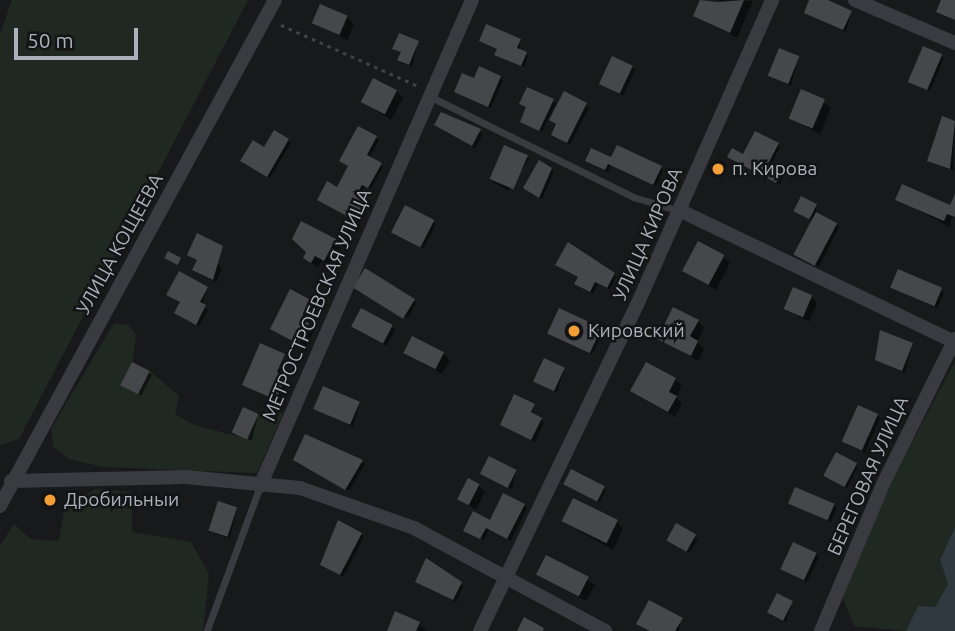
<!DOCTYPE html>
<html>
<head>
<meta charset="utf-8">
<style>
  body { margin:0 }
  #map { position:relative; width:955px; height:631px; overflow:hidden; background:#18191b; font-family:Ubuntu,sans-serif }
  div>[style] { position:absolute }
  .green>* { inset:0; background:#202921 }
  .water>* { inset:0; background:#2e3a3f }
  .shadow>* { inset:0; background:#0007; transform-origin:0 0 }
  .building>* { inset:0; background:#45474b; transform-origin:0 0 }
  .path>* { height:2.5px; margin-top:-1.25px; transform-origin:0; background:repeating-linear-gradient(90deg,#3f4247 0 3.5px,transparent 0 8.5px) }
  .lane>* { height:7px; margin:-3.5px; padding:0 3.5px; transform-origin:3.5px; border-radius:3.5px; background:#393b40 }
  .street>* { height:14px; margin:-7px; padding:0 7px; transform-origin:7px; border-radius:7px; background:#393b40 }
  .dots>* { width:19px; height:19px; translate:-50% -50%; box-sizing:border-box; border:4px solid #131416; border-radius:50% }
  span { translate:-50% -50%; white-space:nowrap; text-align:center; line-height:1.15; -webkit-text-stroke:5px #131416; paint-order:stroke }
  .poi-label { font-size:19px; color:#abb1ba }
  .left { translate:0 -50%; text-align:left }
  .street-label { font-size:19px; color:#abb1ba }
  .scale { position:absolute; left:14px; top:28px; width:124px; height:32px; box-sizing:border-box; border:4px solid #abb1ba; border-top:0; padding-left:9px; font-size:21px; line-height:24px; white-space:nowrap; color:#abb1ba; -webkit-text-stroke:5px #131416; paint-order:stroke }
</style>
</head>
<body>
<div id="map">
  <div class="green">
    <i style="clip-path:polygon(12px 0,248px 0,19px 439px,0 445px,0 34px)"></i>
    <i style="clip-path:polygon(114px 323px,128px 325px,136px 335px,132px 362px,120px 385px,138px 394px,150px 371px,179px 396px,175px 414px,194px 425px,248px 439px,259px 414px,278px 405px,283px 414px,257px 473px,103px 467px,69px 459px,53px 447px,51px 429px)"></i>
    <i style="clip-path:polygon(955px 361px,955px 527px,940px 560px,948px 584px,935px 607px,918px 606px,906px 631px,854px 626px,842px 596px,884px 495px)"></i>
    <i style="clip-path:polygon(95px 489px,132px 492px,132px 532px,191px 542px,209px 574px,203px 631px,0 631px,0 545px,14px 524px,31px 539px,59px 541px,64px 510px)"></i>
  </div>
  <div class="water">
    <i style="clip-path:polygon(955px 527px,955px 631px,906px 631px,918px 606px,935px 607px,948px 584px,940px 560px)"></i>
  </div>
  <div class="shadow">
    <i style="clip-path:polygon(702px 0,718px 5px,720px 0,753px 1px,737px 38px,695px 16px)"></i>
    <i style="clip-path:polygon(811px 0,824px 0,851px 12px,846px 32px,809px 15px)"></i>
    <i style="clip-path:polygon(347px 17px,354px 24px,347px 40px,314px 22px)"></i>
    <i style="clip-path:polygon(481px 40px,520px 40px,520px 51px,528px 56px,524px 67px,499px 57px,499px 49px)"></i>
    <i style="clip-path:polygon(418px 42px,412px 67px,402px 63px,402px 53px,394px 48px)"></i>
    <i style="clip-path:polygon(941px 56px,944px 58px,930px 91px,911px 81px)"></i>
    <i style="clip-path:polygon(798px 58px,791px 86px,770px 76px)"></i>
    <i style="clip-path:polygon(632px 67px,635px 70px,623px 96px,601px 84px)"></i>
    <i style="clip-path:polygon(480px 69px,503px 80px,491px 108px,456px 92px,475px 80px)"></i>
    <i style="clip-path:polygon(396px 91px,403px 98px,391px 120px,363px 102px)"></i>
    <i style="clip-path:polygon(802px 91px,831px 107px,820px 134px,791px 118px)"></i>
    <i style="clip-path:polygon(565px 94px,589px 108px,570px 145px,556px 137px)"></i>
    <i style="clip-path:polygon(553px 101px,556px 103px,542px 132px,522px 121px,528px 108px,521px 104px)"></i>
    <i style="clip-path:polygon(442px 115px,483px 134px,475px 148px,439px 128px)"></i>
    <i style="clip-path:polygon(944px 119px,955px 123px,953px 171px,929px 161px)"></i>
    <i style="clip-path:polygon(376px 138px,379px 140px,369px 158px,383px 167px,371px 189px,365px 186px,360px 195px,370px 202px,359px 223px,322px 202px,338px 189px)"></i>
    <i style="clip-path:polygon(288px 140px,291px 143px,270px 178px,245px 164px)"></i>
    <i style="clip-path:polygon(778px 145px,780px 147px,770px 167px,784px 176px,780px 185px,732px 160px)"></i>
    <i style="clip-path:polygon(518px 151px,529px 159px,508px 191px,489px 179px)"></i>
    <i style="clip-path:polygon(612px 159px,661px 168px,663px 171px,656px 187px,611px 165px,608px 172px,590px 163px)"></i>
    <i style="clip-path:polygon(551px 169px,554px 172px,542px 199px,528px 191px)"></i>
    <i style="clip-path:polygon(955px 198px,950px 227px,897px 199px,951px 207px)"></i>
    <i style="clip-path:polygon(816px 206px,816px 214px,839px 227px,819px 267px,797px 255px,814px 222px,795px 211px)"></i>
    <i style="clip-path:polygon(433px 222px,436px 224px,423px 249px,395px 235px)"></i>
    <i style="clip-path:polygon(334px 240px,341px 247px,331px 266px,322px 261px,318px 268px,305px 258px)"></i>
    <i style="clip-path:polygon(222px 248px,218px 265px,222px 269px,216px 282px,197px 273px,199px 261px,189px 255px)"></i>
    <i style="clip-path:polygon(723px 256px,730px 263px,716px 290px,685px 272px)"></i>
    <i style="clip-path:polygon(560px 268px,613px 274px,616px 277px,610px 290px,598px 284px,593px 294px,579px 287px,580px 278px)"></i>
    <i style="clip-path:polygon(892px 287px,941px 290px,944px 293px,937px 308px)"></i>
    <i style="clip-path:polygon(207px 288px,202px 305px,208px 310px,199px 326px,176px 313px)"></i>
    <i style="clip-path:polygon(358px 291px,413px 300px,416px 303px,408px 318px)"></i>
    <i style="clip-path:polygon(811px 296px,817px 303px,809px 322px,786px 309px)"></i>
    <i style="clip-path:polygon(310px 301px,317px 308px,308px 325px,314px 331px,305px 349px,272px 329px)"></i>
    <i style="clip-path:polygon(361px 310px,395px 329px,387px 346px,356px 329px)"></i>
    <i style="clip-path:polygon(698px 321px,704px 328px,697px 342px,704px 349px,698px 361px,659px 338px)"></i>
    <i style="clip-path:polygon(600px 330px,603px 333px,592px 355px,552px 335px)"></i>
    <i style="clip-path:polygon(912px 345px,905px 373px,877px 360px)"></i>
    <i style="clip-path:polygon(406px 353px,443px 353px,450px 360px,442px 374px)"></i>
    <i style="clip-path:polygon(284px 356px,279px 375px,288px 381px,279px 402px,244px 385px)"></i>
    <i style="clip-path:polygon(564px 370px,557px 393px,538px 384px)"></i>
    <i style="clip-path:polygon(149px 373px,152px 375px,141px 396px,122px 385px)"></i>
    <i style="clip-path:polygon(675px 379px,682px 386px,676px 397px,682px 404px,675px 417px,632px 391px)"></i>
    <i style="clip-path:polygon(359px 404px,353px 427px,316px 409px)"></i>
    <i style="clip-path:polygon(534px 406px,533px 415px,544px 422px,535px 442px,502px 425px)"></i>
    <i style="clip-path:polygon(258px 415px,252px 441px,235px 433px)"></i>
    <i style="clip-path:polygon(877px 415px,880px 418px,865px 453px,844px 442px)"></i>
    <i style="clip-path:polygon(306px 436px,365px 464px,349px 491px,298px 463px)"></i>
    <i style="clip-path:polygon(856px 465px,858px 467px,847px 488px,829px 478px)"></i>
    <i style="clip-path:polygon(516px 471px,512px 489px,485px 476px)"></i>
    <i style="clip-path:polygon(479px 486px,485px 492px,476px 510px,459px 499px)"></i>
    <i style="clip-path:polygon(569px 486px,603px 488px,606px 490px,600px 502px)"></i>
    <i style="clip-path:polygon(790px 503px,834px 505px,837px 508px,831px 522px)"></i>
    <i style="clip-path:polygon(524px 505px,527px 508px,511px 541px,489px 530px,484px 540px,468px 533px)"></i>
    <i style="clip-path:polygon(236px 509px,230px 539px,211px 531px)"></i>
    <i style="clip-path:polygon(564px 522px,617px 522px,623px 528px,613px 550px)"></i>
    <i style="clip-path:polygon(676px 525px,698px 539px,689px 553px,671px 543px)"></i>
    <i style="clip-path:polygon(361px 534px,364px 537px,343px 577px,325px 567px)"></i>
    <i style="clip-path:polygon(816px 554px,819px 557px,807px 582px,782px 569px)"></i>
    <i style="left:547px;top:558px;width:55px;height:19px;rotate:29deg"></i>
    <i style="clip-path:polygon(420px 584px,460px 584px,463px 587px,456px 602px)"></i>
    <i style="clip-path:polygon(792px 603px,786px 622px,771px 615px)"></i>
    <i style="clip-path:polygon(396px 613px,419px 624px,426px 631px,388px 631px)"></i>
    <i style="clip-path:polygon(681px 619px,679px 631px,651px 631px)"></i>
  </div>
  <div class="building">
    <i style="clip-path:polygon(700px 0,717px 2px,744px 0,730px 33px,693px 16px)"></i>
    <i style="clip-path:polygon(809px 0,828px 0,852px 11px,843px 30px,804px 13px)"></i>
    <i style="clip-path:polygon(941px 0,955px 0,955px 20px,936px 12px)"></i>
    <i style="left:320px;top:4px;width:30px;height:21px;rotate:23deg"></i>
    <i style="clip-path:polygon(486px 24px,521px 39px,517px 48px,527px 52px,521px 66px,494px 55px,497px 49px,479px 41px)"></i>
    <i style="clip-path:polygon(399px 33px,419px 41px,409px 65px,397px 60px,401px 52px,392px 49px)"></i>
    <i style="left:923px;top:46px;width:21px;height:39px;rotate:23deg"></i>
    <i style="left:779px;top:48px;width:22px;height:30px;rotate:22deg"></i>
    <i style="left:612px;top:56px;width:23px;height:31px;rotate:25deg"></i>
    <i style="clip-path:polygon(479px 66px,501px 76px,488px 107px,454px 92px,462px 73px,474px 78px)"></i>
    <i style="left:373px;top:78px;width:27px;height:27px;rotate:27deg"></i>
    <i style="clip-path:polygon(527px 87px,554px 99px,539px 131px,520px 122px,526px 107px,519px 104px)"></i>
    <i style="left:801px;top:89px;width:26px;height:32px;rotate:23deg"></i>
    <i style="clip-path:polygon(564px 91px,587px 103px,567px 143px,551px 135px,556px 124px,549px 120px)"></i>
    <i style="clip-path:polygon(441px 112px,481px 129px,472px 146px,434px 125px)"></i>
    <i style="clip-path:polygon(942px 116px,955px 121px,950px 169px,927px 161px)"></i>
    <i style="clip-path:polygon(358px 126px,377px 136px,367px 155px,382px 163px,368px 188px,362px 185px,358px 192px,368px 198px,356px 221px,317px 200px,327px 181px,337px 187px,348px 166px,339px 161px)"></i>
    <i style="clip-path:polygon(274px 130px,289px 139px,267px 177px,240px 161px,253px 140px,264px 147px)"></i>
    <i style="clip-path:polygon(755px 131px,779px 143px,768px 164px,782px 172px,776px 183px,727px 157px,732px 148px,743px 154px)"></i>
    <i style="left:504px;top:145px;width:26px;height:37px;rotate:23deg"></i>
    <i style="clip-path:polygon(617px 145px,662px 166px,653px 185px,608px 164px,605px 170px,585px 161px,591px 148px,611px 157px)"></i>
    <i style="clip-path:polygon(539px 160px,552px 168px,539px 198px,523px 188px)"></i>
    <i style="clip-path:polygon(902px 184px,950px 205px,955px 194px,955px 217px,947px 214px,944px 221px,895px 200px)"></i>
    <i style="left:801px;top:196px;width:18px;height:17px;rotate:27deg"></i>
    <i style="left:405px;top:205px;width:33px;height:31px;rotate:27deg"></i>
    <i style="left:816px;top:212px;width:24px;height:48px;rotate:28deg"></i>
    <i style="clip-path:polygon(301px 221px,336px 239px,324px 261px,315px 256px,311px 263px,303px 258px,306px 252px,292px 239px)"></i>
    <i style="clip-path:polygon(197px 233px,223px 246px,213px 280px,192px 270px,197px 260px,187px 255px)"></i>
    <i style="left:698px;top:241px;width:30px;height:34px;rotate:28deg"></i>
    <i style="clip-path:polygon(568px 242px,615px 273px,607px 288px,595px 282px,590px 292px,574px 284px,578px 277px,555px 265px)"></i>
    <i style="left:168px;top:251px;width:15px;height:8px;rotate:28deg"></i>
    <i style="left:365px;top:268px;width:59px;height:23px;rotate:32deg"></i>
    <i style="left:898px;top:269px;width:48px;height:20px;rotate:23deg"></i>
    <i style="clip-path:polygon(179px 271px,208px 287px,200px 302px,206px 305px,196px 325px,174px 313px,180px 302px,166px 295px)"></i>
    <i style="left:793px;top:287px;width:21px;height:24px;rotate:23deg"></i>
    <i style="clip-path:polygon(290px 289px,311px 300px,301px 319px,309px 323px,298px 344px,270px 329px)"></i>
    <i style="clip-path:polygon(673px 307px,699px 320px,690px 336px,698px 341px,691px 356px,657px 339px)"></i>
    <i style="left:361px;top:308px;width:36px;height:21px;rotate:28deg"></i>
    <i style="left:559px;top:308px;width:47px;height:28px;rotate:25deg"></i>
    <i style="clip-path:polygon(880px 330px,913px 343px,902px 371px,875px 360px)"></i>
    <i style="left:412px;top:336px;width:36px;height:19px;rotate:27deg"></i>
    <i style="clip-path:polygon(260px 343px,285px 354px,277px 372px,286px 377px,276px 400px,242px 385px)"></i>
    <i style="left:544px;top:358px;width:23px;height:26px;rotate:25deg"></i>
    <i style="left:132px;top:362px;width:20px;height:26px;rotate:27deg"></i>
    <i style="clip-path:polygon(646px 362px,676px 378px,669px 392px,677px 396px,668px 412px,630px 391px)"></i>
    <i style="left:323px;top:386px;width:40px;height:25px;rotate:23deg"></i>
    <i style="clip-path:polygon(514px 394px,535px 404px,531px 412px,542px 418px,531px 440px,500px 425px)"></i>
    <i style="left:858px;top:405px;width:22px;height:40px;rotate:24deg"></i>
    <i style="left:243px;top:407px;width:17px;height:28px;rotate:24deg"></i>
    <i style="clip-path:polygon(305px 434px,363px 460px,345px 490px,293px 460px)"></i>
    <i style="left:836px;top:452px;width:24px;height:27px;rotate:28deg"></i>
    <i style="left:489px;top:456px;width:31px;height:20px;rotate:27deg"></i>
    <i style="left:571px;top:469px;width:38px;height:17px;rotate:27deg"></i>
    <i style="left:468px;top:478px;width:13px;height:24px;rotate:27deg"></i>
    <i style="left:795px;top:487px;width:43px;height:18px;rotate:23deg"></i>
    <i style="clip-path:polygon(503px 493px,525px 504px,507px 539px,486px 528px,480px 539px,463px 531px,473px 511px,490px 520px)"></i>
    <i style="left:573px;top:498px;width:50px;height:26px;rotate:26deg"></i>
    <i style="left:218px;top:501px;width:20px;height:31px;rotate:18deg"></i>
    <i style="clip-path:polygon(338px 520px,362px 533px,340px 575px,320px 565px)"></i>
    <i style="left:676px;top:523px;width:23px;height:20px;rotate:29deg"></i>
    <i style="left:793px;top:542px;width:26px;height:30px;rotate:25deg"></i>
    <i style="left:546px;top:555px;width:48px;height:22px;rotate:27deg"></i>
    <i style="clip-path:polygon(426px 558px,462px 582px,453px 600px,415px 582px)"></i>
    <i style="left:777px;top:593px;width:18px;height:22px;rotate:27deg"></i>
    <i style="clip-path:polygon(649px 600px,683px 618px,675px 631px,650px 631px,636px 624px)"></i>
    <i style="clip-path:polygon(395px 611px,420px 622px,416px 631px,387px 631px)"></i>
    <i style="clip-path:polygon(524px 617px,544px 628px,543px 631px,517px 631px)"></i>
  </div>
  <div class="path">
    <i style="left:281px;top:25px;width:150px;rotate:24deg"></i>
  </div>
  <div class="lane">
    <i style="left:431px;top:97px;width:225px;rotate:26.3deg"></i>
    <i style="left:633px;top:197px;width:49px;rotate:16.6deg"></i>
    <i style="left:207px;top:630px;width:153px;rotate:-69.8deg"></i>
  </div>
  <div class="street">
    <i style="left:855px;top:0;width:109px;rotate:23.3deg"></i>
    <i style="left:681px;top:211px;width:301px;rotate:25.6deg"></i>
    <i style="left:11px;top:481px;width:175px;rotate:-1.3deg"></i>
    <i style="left:186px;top:477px;width:115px;rotate:5.5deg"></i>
    <i style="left:300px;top:488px;width:121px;rotate:19.3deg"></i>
    <i style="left:414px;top:528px;width:217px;rotate:28.3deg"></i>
    <i style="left:260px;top:486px;width:530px;rotate:-66.43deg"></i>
    <i style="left:0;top:506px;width:576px;rotate:-61.48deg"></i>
    <i style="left:480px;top:631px;width:362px;rotate:-64.3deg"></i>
    <i style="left:637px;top:305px;width:334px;rotate:-66.1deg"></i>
    <i style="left:821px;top:631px;width:160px;rotate:-67.1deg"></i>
    <i style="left:883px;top:484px;width:162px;rotate:-63.6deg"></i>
  </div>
  <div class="dots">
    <i style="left:718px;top:169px;background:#f39f38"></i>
    <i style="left:574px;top:331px;background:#f39f38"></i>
    <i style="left:50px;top:500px;background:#f39f38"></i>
  </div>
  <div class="poi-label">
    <span class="left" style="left:732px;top:169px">п. Кирова</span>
    <span class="left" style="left:588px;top:331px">Кировский</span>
    <span class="left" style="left:64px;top:500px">Дробильныи</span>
  </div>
  <div class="street-label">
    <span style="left:648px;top:234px;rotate:-66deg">УЛИЦА КИРОВА</span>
    <span style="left:120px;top:244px;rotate:-61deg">УЛИЦА КОЩЕЕВА</span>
    <span style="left:317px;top:305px;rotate:-67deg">МЕТРОСТРОЕВСКАЯ УЛИЦА</span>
    <span style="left:868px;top:476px;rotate:-66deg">БЕРЕГОВАЯ УЛИЦА</span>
  </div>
  <div class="scale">50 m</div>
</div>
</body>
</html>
